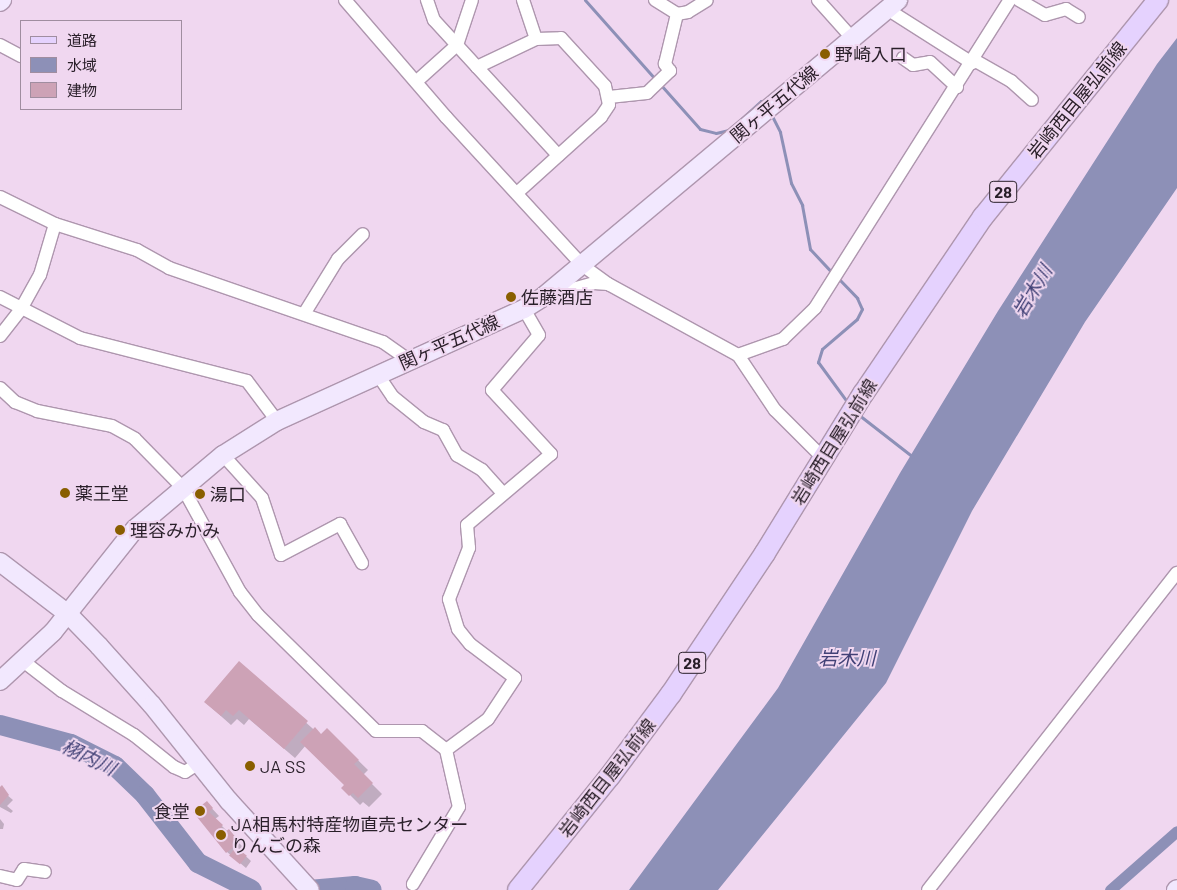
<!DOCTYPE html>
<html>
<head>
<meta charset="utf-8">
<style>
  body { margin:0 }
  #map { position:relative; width:1177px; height:890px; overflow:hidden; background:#f0d7f0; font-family:Barlow,"Noto Sans JP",sans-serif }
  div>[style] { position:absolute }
  .water>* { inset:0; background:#8d90b7 }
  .shadow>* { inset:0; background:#0003 }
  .stream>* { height:3px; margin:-1.5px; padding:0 1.5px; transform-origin:1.5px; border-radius:1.5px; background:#8d90b7 }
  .canal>* { height:11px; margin:-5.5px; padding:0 5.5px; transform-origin:5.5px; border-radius:5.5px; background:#8d90b7 }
  .river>* { height:20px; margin:-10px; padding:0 10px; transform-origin:10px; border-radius:10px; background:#8d90b7 }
  .building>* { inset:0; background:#cda2b6; transform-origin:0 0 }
  .roads { filter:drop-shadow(1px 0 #ae96ae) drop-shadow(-1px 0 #ae96ae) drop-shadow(0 1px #ae96ae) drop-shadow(0 -1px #ae96ae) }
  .street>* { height:12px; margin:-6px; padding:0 6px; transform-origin:6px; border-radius:6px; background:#fff }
  .secondary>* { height:18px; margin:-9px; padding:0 9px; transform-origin:9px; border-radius:9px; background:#f2e8fe }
  .primary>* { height:20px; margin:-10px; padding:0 10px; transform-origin:10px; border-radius:10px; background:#e5d2fe }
  .dots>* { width:14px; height:14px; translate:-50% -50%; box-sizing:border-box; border:2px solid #f0d7f0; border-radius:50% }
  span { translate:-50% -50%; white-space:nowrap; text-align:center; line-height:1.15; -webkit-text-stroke:4px #f0d7f0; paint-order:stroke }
  .shield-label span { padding:1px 4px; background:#f0d7f0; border:1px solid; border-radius:4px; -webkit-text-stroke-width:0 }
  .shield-label { font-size:16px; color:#291f29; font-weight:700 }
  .poi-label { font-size:18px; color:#291f29 }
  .left { translate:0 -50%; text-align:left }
  .right { translate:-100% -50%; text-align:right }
  .street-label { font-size:18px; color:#291f29 }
  .water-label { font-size:19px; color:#414176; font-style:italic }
  .legend { position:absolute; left:20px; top:20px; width:162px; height:90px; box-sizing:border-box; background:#f0d7f0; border:1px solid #a08da0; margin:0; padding:6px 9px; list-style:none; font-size:15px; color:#291f29 }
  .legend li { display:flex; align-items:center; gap:10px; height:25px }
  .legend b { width:25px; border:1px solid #a08da0 }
</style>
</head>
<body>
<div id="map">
  <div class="water">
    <i style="clip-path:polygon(1177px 38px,1177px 188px,1085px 322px,972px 511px,886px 683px,718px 890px,629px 890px,778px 688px,900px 473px,998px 311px,1157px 64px)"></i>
  </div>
  <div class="shadow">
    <i style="clip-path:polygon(239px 663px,321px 736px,327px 730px,368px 770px,363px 775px,382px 794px,369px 807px,363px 802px,360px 805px,343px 788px,346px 785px,306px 745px,295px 758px,249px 719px,244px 725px,237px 719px,231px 725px,205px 702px)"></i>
    <i style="clip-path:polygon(0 789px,13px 800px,7px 806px,13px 811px,11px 813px,0 807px)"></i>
    <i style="clip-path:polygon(207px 803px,219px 816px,215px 819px,243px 847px,239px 850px,251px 861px,246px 868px,227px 852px,195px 812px)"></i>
    <i style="clip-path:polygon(0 819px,4px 824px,3px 829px,0 829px)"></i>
  </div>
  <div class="stream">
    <i style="left:585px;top:0;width:107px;rotate:48.4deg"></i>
    <i style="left:660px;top:84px;width:60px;rotate:48.4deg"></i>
    <i style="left:700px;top:129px;width:16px;rotate:14deg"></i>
    <i style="left:716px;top:133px;width:13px;rotate:-13deg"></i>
    <i style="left:729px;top:130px;width:43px;rotate:-42.2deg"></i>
    <i style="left:761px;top:101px;width:5px;rotate:53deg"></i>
    <i style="left:771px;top:114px;width:20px;rotate:63deg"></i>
    <i style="left:780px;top:132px;width:52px;rotate:77.8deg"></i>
    <i style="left:791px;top:183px;width:25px;rotate:63deg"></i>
    <i style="left:802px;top:205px;width:45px;rotate:79.7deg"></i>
    <i style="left:810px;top:249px;width:34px;rotate:47deg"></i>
    <i style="left:838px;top:278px;width:28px;rotate:46deg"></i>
    <i style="left:857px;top:298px;width:12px;rotate:66deg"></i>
    <i style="left:862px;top:309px;width:11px;rotate:117deg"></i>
    <i style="left:857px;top:319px;width:46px;rotate:139.4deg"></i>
    <i style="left:822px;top:349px;width:14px;rotate:107deg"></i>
    <i style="left:818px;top:362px;width:51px;rotate:53.8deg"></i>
    <i style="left:859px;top:415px;width:68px;rotate:37.9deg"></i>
  </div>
  <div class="canal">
    <i style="left:1110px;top:890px;width:89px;rotate:-41.4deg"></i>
  </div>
  <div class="river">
    <i style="left:0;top:725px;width:73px;rotate:15deg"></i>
    <i style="left:71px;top:744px;width:49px;rotate:26.6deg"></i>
    <i style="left:115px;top:766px;width:42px;rotate:44deg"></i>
    <i style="left:145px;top:795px;width:86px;rotate:52.1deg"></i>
    <i style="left:198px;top:863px;width:60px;rotate:26.6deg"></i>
    <i style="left:309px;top:890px;width:46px;rotate:-5deg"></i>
    <i style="left:355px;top:886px;width:17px;rotate:13deg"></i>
  </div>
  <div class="building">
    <i style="clip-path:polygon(239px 661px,308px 721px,284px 749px,239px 710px,233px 716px,226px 710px,221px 716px,204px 702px)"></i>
    <i style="clip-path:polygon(315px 727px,321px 734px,327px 728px,359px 760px,354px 764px,373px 783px,358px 798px,353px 793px,349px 796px,341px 788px,344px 785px,300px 742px)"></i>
    <i style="clip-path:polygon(2px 785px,9px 795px,0 805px,0 787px)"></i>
    <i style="clip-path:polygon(207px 801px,213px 808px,209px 812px,223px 825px,221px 827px,225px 832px,229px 829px,237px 839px,232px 843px,235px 846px,226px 853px,193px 812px)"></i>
    <i style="left:236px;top:847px;width:14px;height:11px;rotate:39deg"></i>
  </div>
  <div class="roads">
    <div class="street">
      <i style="left:345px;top:0;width:155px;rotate:49.2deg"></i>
      <i style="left:446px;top:117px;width:201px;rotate:47.4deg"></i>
      <i style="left:582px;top:265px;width:34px;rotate:36deg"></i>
      <i style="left:610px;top:285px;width:146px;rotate:28.7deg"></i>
      <i style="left:738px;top:355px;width:48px;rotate:-19.6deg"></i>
      <i style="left:783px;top:339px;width:45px;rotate:-44.1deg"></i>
      <i style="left:815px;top:308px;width:365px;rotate:-57.7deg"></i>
      <i style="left:427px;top:0;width:21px;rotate:71deg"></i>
      <i style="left:434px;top:20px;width:64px;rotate:47.5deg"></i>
      <i style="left:477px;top:67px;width:65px;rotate:-25.4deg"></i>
      <i style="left:536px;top:39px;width:25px;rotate:-2deg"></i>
      <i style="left:561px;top:38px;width:65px;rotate:47.5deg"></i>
      <i style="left:605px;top:86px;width:19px;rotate:78deg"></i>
      <i style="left:609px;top:105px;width:14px;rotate:124deg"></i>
      <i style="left:601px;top:117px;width:112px;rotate:137.9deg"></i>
      <i style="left:523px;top:0;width:41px;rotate:71.6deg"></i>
      <i style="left:655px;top:0;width:26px;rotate:32deg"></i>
      <i style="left:677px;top:14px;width:11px;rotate:-10deg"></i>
      <i style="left:688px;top:12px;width:22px;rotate:-32deg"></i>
      <i style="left:818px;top:0;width:51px;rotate:48.2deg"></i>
      <i style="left:1019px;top:0;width:30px;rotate:30deg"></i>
      <i style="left:1045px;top:15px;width:22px;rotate:-16deg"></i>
      <i style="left:1066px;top:9px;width:15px;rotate:32deg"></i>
      <i style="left:887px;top:9px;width:101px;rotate:32.4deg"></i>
      <i style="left:0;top:45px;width:24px;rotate:28deg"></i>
      <i style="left:903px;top:58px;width:12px;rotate:35deg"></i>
      <i style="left:913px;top:65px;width:17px;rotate:-10deg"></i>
      <i style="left:930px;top:62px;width:37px;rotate:43deg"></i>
      <i style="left:974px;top:60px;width:43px;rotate:29.6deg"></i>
      <i style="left:1011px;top:81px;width:28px;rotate:42deg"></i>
      <i style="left:477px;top:67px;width:120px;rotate:47.4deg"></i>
      <i style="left:417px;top:81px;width:54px;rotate:-42deg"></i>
      <i style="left:457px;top:45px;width:47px;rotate:-71.6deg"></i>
      <i style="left:609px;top:97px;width:38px;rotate:-6deg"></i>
      <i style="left:647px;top:93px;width:32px;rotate:-44deg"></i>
      <i style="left:670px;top:71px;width:9px;rotate:-126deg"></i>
      <i style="left:665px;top:64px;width:51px;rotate:-76.5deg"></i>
      <i style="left:0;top:197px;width:61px;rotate:26.1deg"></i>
      <i style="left:55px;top:224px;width:86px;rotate:17.6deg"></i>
      <i style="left:137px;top:250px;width:37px;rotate:29deg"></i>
      <i style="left:169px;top:268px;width:226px;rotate:19.1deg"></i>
      <i style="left:383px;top:342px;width:32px;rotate:35deg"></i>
      <i style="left:0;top:297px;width:90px;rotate:27.1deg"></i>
      <i style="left:80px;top:338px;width:172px;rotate:14.4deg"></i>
      <i style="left:247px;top:381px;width:50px;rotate:53.1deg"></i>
      <i style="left:544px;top:297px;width:52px;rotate:-15.6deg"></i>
      <i style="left:594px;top:283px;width:14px;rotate:4deg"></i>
      <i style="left:304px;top:314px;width:65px;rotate:-58.3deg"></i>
      <i style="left:338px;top:259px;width:35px;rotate:-45deg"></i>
      <i style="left:0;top:336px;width:34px;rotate:-52deg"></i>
      <i style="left:21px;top:309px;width:39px;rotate:-61deg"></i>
      <i style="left:40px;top:275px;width:53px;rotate:-73.6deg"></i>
      <i style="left:738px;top:355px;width:66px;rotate:56.1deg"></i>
      <i style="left:775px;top:410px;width:68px;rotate:45deg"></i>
      <i style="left:378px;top:375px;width:27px;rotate:56deg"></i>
      <i style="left:393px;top:397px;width:40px;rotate:39deg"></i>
      <i style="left:424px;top:422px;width:21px;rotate:23deg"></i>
      <i style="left:443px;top:430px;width:29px;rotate:61deg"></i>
      <i style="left:457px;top:455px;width:29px;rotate:31deg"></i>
      <i style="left:482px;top:470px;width:31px;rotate:48deg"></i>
      <i style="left:0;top:388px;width:21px;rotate:43deg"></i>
      <i style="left:15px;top:402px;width:24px;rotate:22deg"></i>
      <i style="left:37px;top:411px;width:76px;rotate:11.3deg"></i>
      <i style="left:112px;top:426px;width:26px;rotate:29deg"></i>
      <i style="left:135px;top:439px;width:69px;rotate:45.6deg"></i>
      <i style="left:183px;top:488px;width:119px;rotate:61.3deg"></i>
      <i style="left:240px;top:592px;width:29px;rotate:52deg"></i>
      <i style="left:258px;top:615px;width:165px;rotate:44.5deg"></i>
      <i style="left:376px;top:731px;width:46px"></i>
      <i style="left:422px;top:731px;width:31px;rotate:38deg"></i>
      <i style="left:446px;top:750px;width:58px;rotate:77.2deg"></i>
      <i style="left:459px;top:807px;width:90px;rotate:120.9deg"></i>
      <i style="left:223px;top:455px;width:58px;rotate:47.8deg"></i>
      <i style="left:262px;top:498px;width:60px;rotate:71.6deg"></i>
      <i style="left:281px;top:555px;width:67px;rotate:-27.7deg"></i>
      <i style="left:340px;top:524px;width:45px;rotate:60.6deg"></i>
      <i style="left:23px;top:661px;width:49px;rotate:37.6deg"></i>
      <i style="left:62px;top:691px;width:84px;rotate:31.4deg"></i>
      <i style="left:134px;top:735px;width:51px;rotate:38.7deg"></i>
      <i style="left:174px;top:767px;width:12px;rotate:24deg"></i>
      <i style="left:185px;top:772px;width:17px;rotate:-33deg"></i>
      <i style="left:446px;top:750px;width:52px;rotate:-36.4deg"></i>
      <i style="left:488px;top:719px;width:49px;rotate:-56.6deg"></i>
      <i style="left:515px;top:678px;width:56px;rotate:-142.9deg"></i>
      <i style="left:470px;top:644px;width:19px;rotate:-129deg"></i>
      <i style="left:458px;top:629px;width:31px;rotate:-107deg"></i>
      <i style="left:449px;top:599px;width:55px;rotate:-68.6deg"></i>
      <i style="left:469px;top:548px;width:23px;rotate:-95deg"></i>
      <i style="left:467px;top:525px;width:110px;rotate:-40.2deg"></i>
      <i style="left:551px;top:454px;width:87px;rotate:-132.7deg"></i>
      <i style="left:492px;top:390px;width:72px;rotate:-49.5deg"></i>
      <i style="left:539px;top:335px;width:30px;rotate:-120deg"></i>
      <i style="left:0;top:876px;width:17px;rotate:13deg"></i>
      <i style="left:17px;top:880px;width:13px;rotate:-58deg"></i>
      <i style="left:24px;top:869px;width:21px;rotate:8deg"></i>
      <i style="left:928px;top:890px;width:403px;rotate:-51.9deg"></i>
    </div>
    <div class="secondary">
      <i style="left:0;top:2px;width:3px;rotate:-45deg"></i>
      <i style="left:0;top:562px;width:86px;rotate:37.4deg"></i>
      <i style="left:68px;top:614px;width:45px;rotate:45.9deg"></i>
      <i style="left:99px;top:646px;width:79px;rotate:48.1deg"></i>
      <i style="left:152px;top:705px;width:123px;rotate:51.3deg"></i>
      <i style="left:229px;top:801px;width:120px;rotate:47.7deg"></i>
      <i style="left:0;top:681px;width:72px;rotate:-42.8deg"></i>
      <i style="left:53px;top:632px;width:132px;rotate:-51.5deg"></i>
      <i style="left:135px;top:529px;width:115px;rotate:-40.1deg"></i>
      <i style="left:223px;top:455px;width:64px;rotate:-32.2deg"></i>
      <i style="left:277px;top:421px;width:271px;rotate:-24.4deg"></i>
      <i style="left:524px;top:309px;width:22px;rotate:-32deg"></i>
      <i style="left:543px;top:297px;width:463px;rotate:-39.9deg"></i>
      <i style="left:1176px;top:890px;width:1px;rotate:-45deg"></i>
    </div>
    <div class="primary">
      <i style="left:518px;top:890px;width:146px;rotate:-51.1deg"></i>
      <i style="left:610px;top:776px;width:102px;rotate:-53.4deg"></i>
      <i style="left:671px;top:694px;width:169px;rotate:-56.3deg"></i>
      <i style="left:765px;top:553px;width:187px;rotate:-58.4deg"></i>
      <i style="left:863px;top:394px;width:214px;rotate:-55.9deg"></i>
      <i style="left:983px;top:217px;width:279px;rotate:-51.1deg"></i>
    </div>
  </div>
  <div class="dots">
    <i style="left:825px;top:54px;background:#895e00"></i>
    <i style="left:511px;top:297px;background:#895e00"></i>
    <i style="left:65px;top:493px;background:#895e00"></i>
    <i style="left:200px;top:494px;background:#895e00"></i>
    <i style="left:120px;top:530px;background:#895e00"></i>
    <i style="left:250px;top:766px;background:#895e00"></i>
    <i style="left:200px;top:811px;background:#895e00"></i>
    <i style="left:221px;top:835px;background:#895e00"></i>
  </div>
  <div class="shield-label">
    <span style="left:1003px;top:192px">28</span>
    <span style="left:692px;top:663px">28</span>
  </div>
  <div class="poi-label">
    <span class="left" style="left:835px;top:54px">野崎入口</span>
    <span class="left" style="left:521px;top:297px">佐藤酒店</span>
    <span class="left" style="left:75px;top:493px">薬王堂</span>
    <span class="left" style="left:210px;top:494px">湯口</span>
    <span class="left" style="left:130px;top:530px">理容みかみ</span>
    <span class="left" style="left:260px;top:766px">JA SS</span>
    <span class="right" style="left:190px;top:811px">食堂</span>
    <span class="left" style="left:231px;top:835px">JA相馬村特産物直売センター<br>りんごの森</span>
  </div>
  <div class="street-label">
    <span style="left:1077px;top:100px;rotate:-51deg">岩崎西目屋弘前線</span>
    <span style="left:774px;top:104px;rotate:-40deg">関ヶ平五代線</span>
    <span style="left:449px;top:342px;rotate:-24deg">関ヶ平五代線</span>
    <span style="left:834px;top:442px;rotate:-58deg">岩崎西目屋弘前線</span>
    <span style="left:607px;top:778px;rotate:-52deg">岩崎西目屋弘前線</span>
  </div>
  <div class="water-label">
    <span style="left:1032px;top:291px;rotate:-59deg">岩木川</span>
    <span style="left:847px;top:658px">岩木川</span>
    <span style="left:89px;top:757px;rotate:26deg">栩内川</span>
  </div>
  <ul class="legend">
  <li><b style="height:6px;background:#e5d2fe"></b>道路</li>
  <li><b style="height:14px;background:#8d90b7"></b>水域</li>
  <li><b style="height:14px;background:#cda2b6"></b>建物</li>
  </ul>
</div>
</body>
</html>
